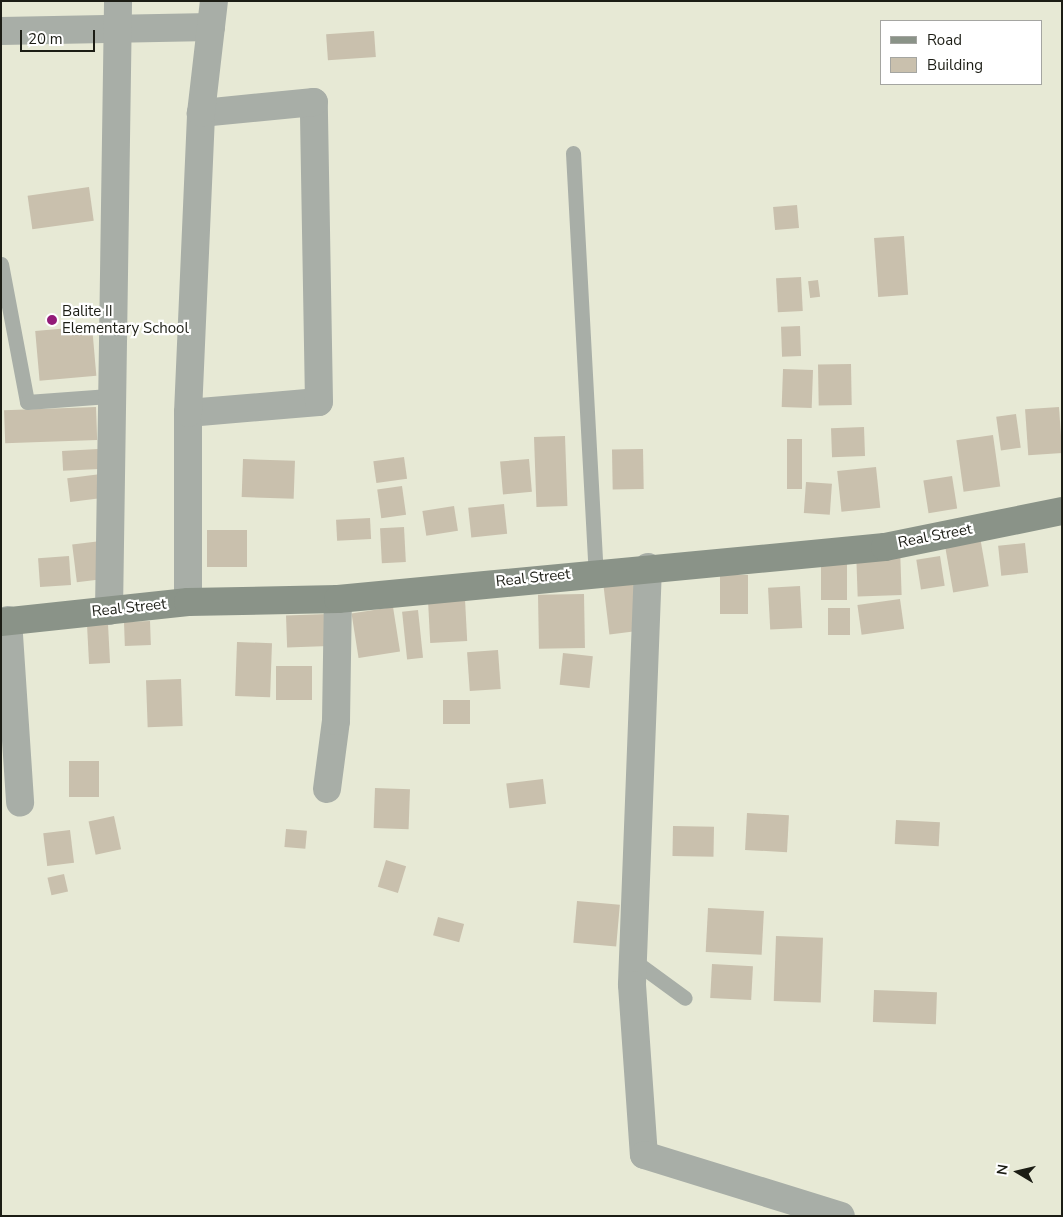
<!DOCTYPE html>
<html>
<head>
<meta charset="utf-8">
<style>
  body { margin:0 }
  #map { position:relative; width:1063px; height:1217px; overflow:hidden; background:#e7e9d5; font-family:"Nunito Sans",sans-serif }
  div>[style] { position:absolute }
  .building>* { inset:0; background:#c9c0ad; transform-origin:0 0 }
  .lane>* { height:15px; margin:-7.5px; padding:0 7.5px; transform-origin:7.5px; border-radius:7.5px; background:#a8aea7 }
  .street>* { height:28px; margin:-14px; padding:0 14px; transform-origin:14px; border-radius:14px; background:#a8aea7 }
  .secondary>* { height:28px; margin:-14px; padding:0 14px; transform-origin:14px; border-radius:14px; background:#8a9388 }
  .dots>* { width:14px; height:14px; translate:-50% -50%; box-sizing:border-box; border:2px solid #fff; border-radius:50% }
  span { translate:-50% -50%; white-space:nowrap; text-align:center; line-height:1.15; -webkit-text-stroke:4.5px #fff; paint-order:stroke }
  .poi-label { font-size:15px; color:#1c1d15 }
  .left { translate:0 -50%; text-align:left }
  .street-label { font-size:15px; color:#1c1d15 }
  .frame { position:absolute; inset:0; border:2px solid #1c1d15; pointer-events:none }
  .legend { position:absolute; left:880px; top:20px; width:162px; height:65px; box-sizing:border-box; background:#fff; border:1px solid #a4a5a1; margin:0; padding:6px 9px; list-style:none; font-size:15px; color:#1c1d15 }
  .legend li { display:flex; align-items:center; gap:10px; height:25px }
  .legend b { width:25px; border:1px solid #a4a5a1 }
  .north { position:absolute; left:993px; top:1147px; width:50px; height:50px; -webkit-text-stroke:4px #fff; paint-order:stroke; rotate:279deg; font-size:14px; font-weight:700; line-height:20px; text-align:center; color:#1c1d15 }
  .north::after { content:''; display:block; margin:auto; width:18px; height:22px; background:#1c1d15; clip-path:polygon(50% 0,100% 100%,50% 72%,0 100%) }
  .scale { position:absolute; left:20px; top:30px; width:75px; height:22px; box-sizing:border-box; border:2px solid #1c1d15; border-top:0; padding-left:6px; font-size:15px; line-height:18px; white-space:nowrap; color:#1c1d15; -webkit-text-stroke:4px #fff; paint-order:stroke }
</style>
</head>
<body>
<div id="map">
  <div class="building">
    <i style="left:374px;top:31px;width:26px;height:48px;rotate:86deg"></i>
    <i style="left:89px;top:187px;width:34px;height:62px;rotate:82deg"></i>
    <i style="left:797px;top:205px;width:23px;height:24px;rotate:85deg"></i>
    <i style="left:904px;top:236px;width:59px;height:30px;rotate:86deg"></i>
    <i style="left:801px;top:277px;width:34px;height:25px;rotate:87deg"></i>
    <i style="left:818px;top:280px;width:17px;height:10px;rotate:83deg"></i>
    <i style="left:92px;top:326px;width:50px;height:57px;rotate:85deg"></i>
    <i style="left:800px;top:326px;width:30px;height:19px;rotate:88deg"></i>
    <i style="left:851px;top:364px;width:41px;height:33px;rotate:89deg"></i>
    <i style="left:813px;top:370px;width:38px;height:30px;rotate:92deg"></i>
    <i style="left:96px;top:407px;width:33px;height:92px;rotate:88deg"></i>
    <i style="left:1059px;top:407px;width:46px;height:34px;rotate:86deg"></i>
    <i style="left:1016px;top:414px;width:34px;height:20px;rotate:82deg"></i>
    <i style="left:864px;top:427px;width:29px;height:33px;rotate:88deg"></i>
    <i style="left:993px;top:435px;width:52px;height:37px;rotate:82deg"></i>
    <i style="left:565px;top:436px;width:70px;height:31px;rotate:88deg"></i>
    <i style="left:787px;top:439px;width:15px;height:50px"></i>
    <i style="left:98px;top:449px;width:20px;height:36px;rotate:87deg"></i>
    <i style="left:643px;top:449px;width:40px;height:31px;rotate:89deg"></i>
    <i style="left:404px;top:457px;width:22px;height:31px;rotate:82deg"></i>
    <i style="left:243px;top:459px;width:52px;height:38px;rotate:2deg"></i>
    <i style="left:529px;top:459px;width:33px;height:29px;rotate:85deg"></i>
    <i style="left:876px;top:467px;width:41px;height:39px;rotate:84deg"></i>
    <i style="left:101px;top:474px;width:24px;height:34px;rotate:83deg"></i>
    <i style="left:952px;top:476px;width:33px;height:29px;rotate:81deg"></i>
    <i style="left:806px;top:482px;width:26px;height:31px;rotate:4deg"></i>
    <i style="left:402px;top:486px;width:29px;height:25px;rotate:82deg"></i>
    <i style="left:504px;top:504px;width:30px;height:36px;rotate:84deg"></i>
    <i style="left:454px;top:506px;width:25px;height:32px;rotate:81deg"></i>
    <i style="left:370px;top:518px;width:21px;height:34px;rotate:87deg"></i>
    <i style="left:404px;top:527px;width:35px;height:24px;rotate:87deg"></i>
    <i style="left:207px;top:530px;width:40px;height:37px"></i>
    <i style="left:980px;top:537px;width:50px;height:36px;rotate:80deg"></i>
    <i style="left:101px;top:541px;width:38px;height:29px;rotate:83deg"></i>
    <i style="left:1025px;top:543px;width:30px;height:27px;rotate:84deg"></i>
    <i style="left:900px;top:548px;width:47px;height:44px;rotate:88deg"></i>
    <i style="left:69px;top:556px;width:29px;height:31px;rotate:86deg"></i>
    <i style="left:940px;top:556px;width:30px;height:24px;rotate:81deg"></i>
    <i style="left:821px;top:557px;width:26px;height:43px"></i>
    <i style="left:720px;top:575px;width:28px;height:39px"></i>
    <i style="left:635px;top:580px;width:51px;height:32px;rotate:83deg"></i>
    <i style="left:800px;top:586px;width:42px;height:32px;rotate:87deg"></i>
    <i style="left:584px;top:594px;width:54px;height:46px;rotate:89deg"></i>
    <i style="left:465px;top:599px;width:42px;height:37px;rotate:87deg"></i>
    <i style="left:900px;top:599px;width:30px;height:43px;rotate:82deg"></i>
    <i style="left:393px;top:607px;width:45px;height:42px;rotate:81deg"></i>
    <i style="left:828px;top:608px;width:22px;height:27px"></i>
    <i style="left:418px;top:610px;width:48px;height:16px;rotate:84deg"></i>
    <i style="left:328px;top:614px;width:32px;height:42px;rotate:88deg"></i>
    <i style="left:150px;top:621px;width:24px;height:26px;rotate:88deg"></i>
    <i style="left:108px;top:624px;width:39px;height:21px;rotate:87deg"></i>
    <i style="left:237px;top:642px;width:35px;height:54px;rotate:2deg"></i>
    <i style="left:498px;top:650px;width:39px;height:31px;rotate:86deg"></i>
    <i style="left:563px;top:653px;width:30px;height:32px;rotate:6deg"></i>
    <i style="left:276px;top:666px;width:36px;height:34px"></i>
    <i style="left:181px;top:679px;width:47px;height:35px;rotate:88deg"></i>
    <i style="left:443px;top:700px;width:27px;height:24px"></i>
    <i style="left:69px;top:761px;width:30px;height:36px"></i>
    <i style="left:543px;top:779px;width:25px;height:37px;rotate:83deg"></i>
    <i style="left:375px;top:788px;width:35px;height:40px;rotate:2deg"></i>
    <i style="left:747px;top:813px;width:42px;height:37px;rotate:3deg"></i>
    <i style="left:114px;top:816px;width:34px;height:26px;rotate:78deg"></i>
    <i style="left:896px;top:820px;width:44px;height:24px;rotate:3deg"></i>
    <i style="left:673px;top:826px;width:41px;height:30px;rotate:1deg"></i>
    <i style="left:286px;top:829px;width:21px;height:18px;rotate:5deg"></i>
    <i style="left:70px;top:830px;width:33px;height:27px;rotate:83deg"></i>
    <i style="left:386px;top:860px;width:21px;height:28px;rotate:17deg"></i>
    <i style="left:64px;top:874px;width:18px;height:17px;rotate:77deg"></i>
    <i style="left:577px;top:901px;width:43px;height:42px;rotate:5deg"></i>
    <i style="left:708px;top:908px;width:56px;height:44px;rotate:3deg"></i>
    <i style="left:438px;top:917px;width:27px;height:19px;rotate:15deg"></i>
    <i style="left:776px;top:936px;width:47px;height:65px;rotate:2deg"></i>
    <i style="left:712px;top:964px;width:41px;height:34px;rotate:3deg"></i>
    <i style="left:874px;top:990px;width:63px;height:32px;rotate:2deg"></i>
  </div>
  <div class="lane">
    <i style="left:573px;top:153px;width:420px;rotate:86.9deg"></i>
    <i style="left:1px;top:264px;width:140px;rotate:79.3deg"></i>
    <i style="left:27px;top:402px;width:82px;rotate:-4.2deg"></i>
    <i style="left:633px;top:960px;width:64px;rotate:36.2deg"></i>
  </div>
  <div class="street">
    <i style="left:1px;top:31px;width:210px;rotate:-1.1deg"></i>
    <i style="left:188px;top:413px;width:131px;rotate:-4.8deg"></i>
    <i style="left:319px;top:402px;width:300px;rotate:-91deg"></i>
    <i style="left:314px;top:102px;width:114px;rotate:174.4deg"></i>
    <i style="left:648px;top:567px;width:418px;rotate:92.2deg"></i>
    <i style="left:632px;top:985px;width:170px;rotate:86deg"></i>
    <i style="left:644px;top:1155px;width:206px;rotate:17.2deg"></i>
    <i style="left:188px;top:602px;width:189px;rotate:-90deg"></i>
    <i style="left:188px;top:413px;width:300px;rotate:-87.5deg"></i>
    <i style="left:201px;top:113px;width:113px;rotate:-83.4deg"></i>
    <i style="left:109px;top:611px;width:610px;rotate:-89.15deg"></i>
    <i style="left:8px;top:620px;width:183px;rotate:86.2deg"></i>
    <i style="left:327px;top:789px;width:69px;rotate:-82.5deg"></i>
    <i style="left:336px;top:721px;width:122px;rotate:-89.1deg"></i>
  </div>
  <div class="secondary">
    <i style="left:1px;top:622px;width:188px;rotate:-6.1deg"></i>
    <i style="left:188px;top:602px;width:150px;rotate:-1.1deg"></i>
    <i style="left:338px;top:599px;width:549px;rotate:-5.43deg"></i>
    <i style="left:885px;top:547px;width:181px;rotate:-11.5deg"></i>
  </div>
  <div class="dots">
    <i style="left:52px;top:320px;background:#931b78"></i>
  </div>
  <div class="poi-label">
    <span class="left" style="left:62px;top:320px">Balite II<br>Elementary School</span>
  </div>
  <div class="street-label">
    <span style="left:935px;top:536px;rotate:-11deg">Real Street</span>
    <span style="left:533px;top:578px;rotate:-6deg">Real Street</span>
    <span style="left:129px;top:608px;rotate:-6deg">Real Street</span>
  </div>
  <div class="frame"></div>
  <ul class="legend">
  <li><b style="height:6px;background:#8a9388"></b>Road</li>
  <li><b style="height:14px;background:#c9c0ad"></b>Building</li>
  </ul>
  <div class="north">N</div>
  <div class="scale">20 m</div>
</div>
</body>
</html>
